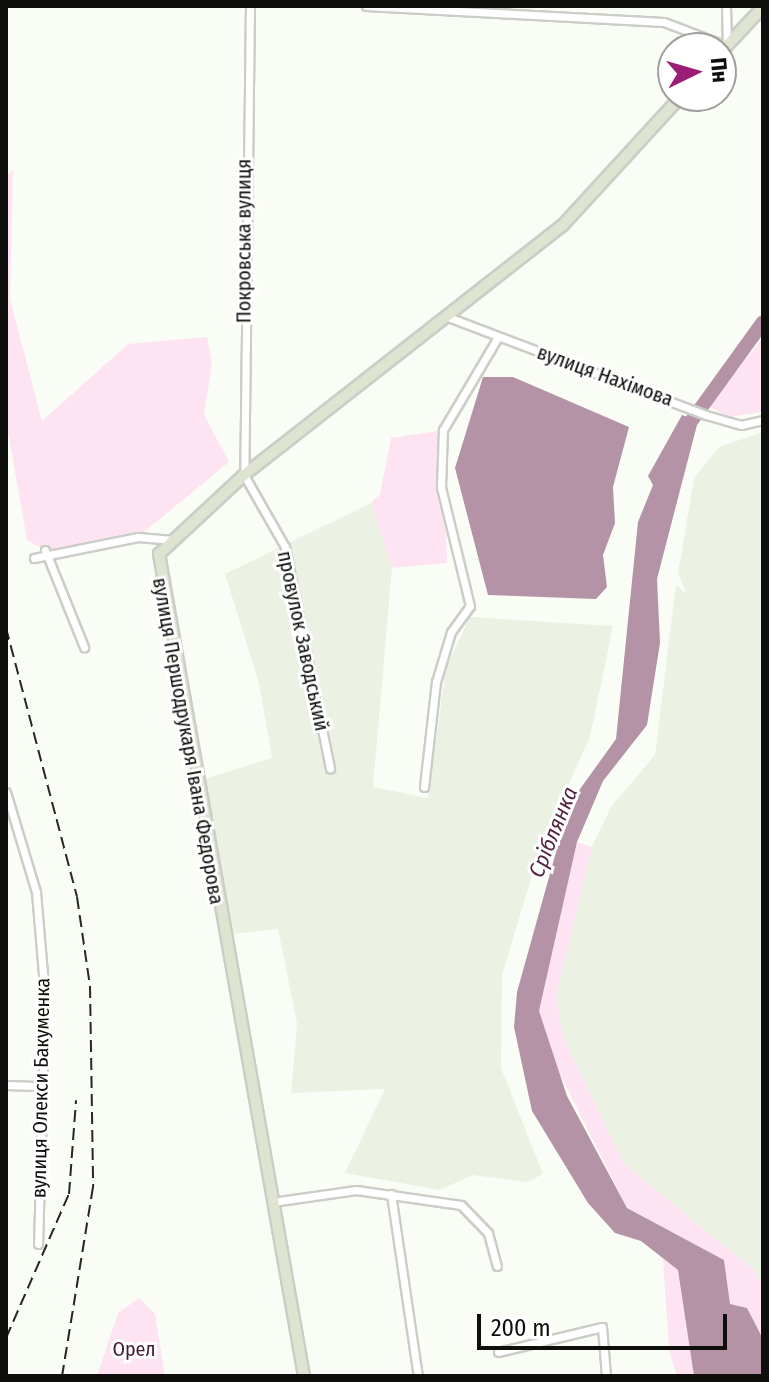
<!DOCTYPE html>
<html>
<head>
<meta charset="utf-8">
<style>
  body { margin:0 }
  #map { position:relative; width:769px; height:1382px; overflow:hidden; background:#fafdf5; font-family:"Fira Sans Condensed",sans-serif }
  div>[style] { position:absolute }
  .built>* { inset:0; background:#ebf1e3 }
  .green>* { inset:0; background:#fee4f3 }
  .water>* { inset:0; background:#b493a6 }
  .river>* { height:14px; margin:-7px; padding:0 7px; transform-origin:7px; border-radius:7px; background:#b493a6 }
  .roads { filter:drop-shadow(2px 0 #cbcec7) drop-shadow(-2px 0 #cbcec7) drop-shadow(0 2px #cbcec7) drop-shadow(0 -2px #cbcec7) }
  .street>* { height:7px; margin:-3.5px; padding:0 3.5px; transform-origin:3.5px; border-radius:3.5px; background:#fff }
  .secondary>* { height:10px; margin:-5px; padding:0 5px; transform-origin:5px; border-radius:5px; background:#dee4d0 }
  .rail>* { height:2px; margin-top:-1px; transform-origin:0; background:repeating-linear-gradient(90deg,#262725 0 12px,transparent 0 18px) }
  span { translate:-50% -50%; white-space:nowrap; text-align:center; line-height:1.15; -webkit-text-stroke:6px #fff; paint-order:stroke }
  .street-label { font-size:20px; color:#0e0f0d }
  .park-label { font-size:20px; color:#451935 }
  .water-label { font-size:22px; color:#522541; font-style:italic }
  .frame { position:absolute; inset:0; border:8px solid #0e0f0d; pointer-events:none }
  .north { position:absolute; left:657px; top:32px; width:80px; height:80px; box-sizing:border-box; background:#fff; border:2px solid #9f9f9e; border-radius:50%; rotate:85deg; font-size:22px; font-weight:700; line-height:32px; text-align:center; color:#0e0f0d }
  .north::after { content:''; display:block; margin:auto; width:28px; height:36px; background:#9b1e76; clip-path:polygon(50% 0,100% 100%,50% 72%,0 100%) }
  .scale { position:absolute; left:477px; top:1314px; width:250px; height:36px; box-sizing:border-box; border:4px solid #0e0f0d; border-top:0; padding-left:10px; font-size:24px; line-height:28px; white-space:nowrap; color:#0e0f0d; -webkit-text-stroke:6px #fff; paint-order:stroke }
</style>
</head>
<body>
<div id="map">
  <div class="built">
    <i style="clip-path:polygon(763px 432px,763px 1284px,624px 1164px,563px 1037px,556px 997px,592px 847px,611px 807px,655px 755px,676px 585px,686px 593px,678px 573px,694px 478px,719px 447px)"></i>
    <i style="clip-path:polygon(371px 503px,392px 568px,373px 787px,428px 798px,446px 668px,470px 617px,613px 626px,590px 737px,541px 846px,502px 975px,501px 1068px,543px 1174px,527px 1182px,472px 1175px,440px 1190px,345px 1173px,385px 1089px,291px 1093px,297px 1024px,278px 929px,232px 934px,204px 779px,272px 758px,259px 683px,225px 574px)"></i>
  </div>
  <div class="green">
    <i style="clip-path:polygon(13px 170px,10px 299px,42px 421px,128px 344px,207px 337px,212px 365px,204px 415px,229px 462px,138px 537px,45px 550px,27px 540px,6px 421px,6px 176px)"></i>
    <i style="clip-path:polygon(763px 338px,763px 412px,729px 417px,708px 406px)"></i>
    <i style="clip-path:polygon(443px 430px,447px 563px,392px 568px,371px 503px,380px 494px,391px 438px)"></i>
    <i style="clip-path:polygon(577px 842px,592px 847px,556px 997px,563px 1037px,624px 1164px,755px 1271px,763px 1284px,763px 1339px,747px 1308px,730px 1305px,724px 1260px,627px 1208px,551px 1056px,539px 1011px,542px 986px)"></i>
    <i style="clip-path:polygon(663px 1258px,678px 1270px,686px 1292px,694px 1376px,677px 1376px,669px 1351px)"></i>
    <i style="clip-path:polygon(139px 1298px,155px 1314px,165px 1376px,97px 1376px,118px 1313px)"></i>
  </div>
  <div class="water">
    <i style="clip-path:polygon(483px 377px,513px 377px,629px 427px,613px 487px,615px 523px,603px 555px,607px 587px,596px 599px,488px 595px,455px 468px)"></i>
    <i style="clip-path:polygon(682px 415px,698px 421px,657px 579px,660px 643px,647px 725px,603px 781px,577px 842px,539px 1011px,567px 1096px,627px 1208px,724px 1260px,730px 1304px,747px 1308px,763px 1339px,763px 1376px,694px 1376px,678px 1270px,641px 1241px,615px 1233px,588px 1203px,532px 1111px,514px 1027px,517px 992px,556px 852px,575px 796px,616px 739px,638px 522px,653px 485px,648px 476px)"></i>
  </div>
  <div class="river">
    <i style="left:682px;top:434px;width:138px;rotate:-54.1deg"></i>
  </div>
  <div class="roads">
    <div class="street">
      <i style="left:250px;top:6px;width:469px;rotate:90.7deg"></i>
      <i style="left:244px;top:475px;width:83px;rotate:60.3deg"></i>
      <i style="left:285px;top:547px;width:226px;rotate:78.5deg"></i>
      <i style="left:366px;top:6px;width:298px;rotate:3.1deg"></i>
      <i style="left:664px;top:22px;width:67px;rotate:20.9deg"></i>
      <i style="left:727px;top:46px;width:40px;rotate:-91.4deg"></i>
      <i style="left:448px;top:317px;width:276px;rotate:20.8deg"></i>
      <i style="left:706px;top:415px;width:36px;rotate:16deg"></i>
      <i style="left:741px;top:425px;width:23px;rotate:-13deg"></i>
      <i style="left:45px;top:550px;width:105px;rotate:68.1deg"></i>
      <i style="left:34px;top:558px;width:106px;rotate:-11.4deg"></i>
      <i style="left:138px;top:537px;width:32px;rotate:5deg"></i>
      <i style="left:424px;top:787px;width:106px;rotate:-83.5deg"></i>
      <i style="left:436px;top:682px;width:52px;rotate:-73.3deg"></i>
      <i style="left:451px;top:632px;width:32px;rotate:-54deg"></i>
      <i style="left:470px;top:606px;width:122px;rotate:-103.7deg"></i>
      <i style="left:441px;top:487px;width:57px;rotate:-88deg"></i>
      <i style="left:443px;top:430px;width:108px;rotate:-59.4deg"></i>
      <i style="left:6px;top:792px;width:104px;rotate:73.3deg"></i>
      <i style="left:36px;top:892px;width:104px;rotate:85.1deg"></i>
      <i style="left:45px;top:996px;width:248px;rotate:91.6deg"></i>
      <i style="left:6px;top:1085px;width:37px;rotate:2deg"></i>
      <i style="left:391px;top:1194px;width:184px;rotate:81.6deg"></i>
      <i style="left:272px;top:1202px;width:85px;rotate:-8.1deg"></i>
      <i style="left:356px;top:1190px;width:106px;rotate:8.1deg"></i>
      <i style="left:461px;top:1205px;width:39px;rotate:46deg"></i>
      <i style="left:488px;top:1233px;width:34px;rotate:75deg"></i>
      <i style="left:498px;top:1352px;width:107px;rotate:-13.5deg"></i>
      <i style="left:602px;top:1327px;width:49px;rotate:85.3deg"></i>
    </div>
    <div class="secondary">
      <i style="left:721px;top:52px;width:62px;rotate:-47deg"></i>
      <i style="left:304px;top:1376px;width:835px;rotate:-100deg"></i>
      <i style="left:159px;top:554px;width:116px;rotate:-42.9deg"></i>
      <i style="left:244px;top:475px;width:405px;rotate:-38.1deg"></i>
      <i style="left:563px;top:225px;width:175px;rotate:-47.5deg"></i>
    </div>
  </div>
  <div class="rail">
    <i style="left:6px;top:628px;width:278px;rotate:75.2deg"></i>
    <i style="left:77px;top:897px;width:90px;rotate:81.7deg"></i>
    <i style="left:90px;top:986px;width:201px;rotate:89.1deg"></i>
    <i style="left:93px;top:1187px;width:192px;rotate:99.3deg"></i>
    <i style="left:6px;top:1338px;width:157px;rotate:-66.4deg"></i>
    <i style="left:69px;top:1194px;width:94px;rotate:-85.7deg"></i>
  </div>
  <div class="street-label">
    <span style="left:244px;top:241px;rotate:-90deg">Покровська вулиця</span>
    <span style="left:605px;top:376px;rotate:20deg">вулиця Нахімова</span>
    <span style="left:303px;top:641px;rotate:78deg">провулок Заводський</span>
    <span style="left:188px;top:741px;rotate:80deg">вулиця Першодрукаря Івана Федорова</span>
    <span style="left:41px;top:1088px;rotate:-89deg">вулиця Олекси Бакуменка</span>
  </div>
  <div class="park-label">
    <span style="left:134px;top:1349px">Орел</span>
  </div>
  <div class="water-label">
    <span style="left:553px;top:832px;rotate:-68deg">Сріблянка</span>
  </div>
  <div class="frame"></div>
  <div class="north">Пн</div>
  <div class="scale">200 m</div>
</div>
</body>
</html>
